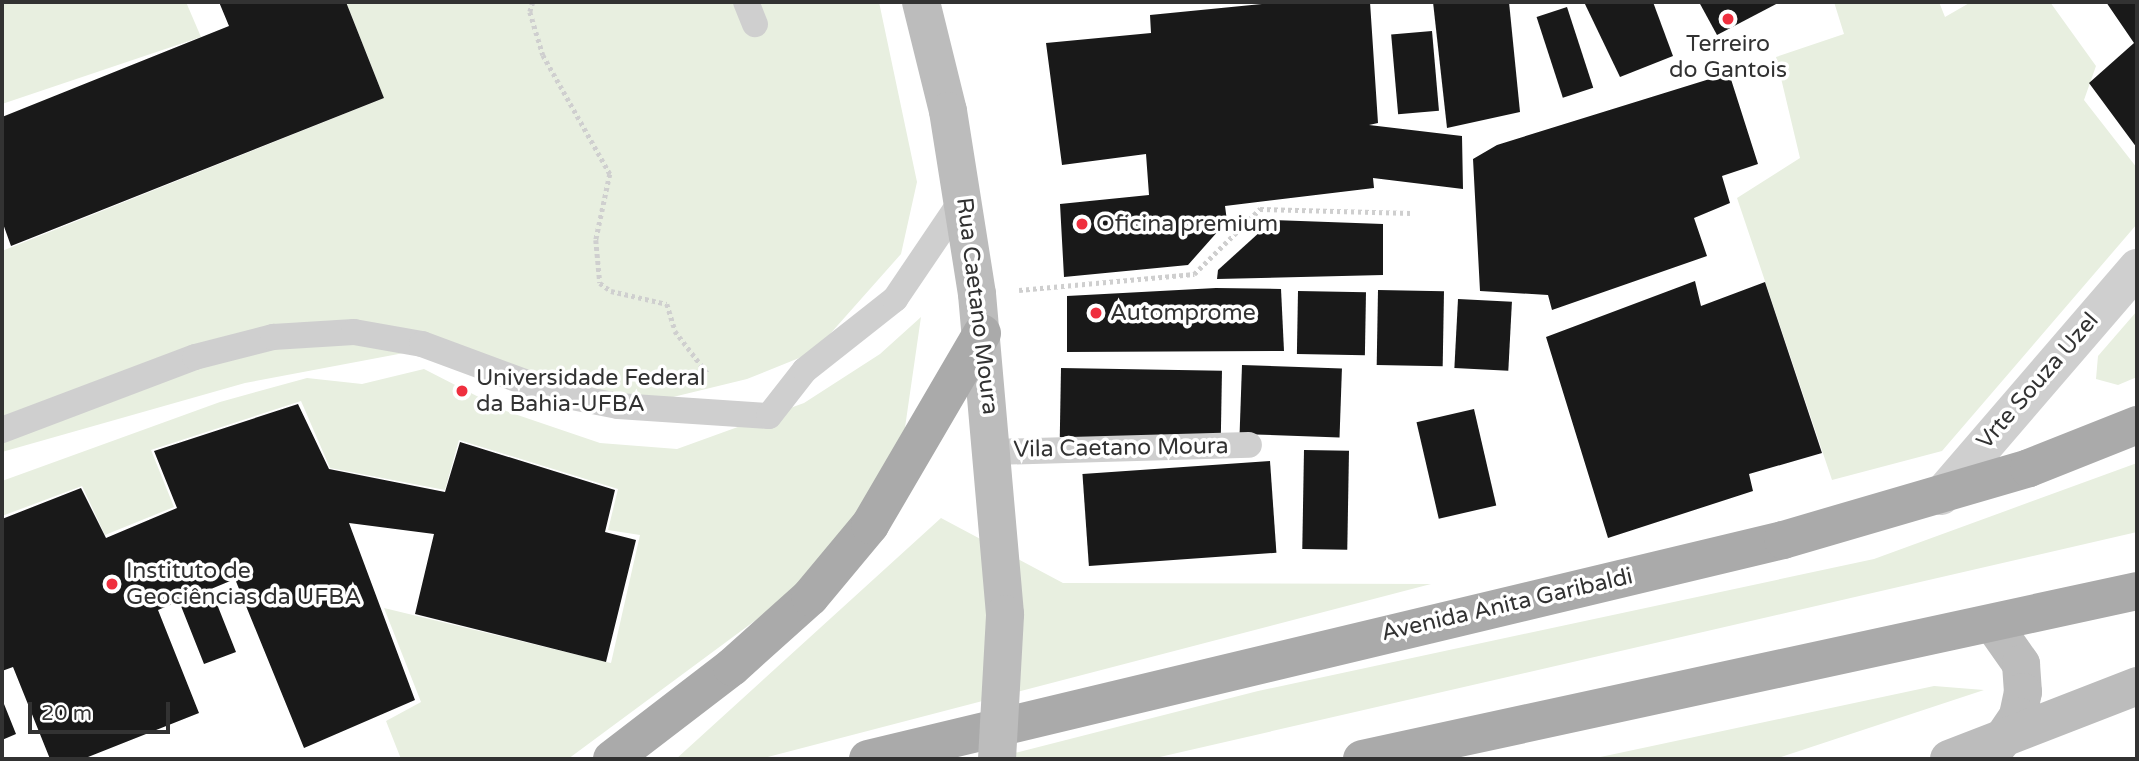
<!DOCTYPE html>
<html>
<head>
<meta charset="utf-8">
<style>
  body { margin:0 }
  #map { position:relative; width:2139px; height:761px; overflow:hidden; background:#fff; font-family:"Varela Round",sans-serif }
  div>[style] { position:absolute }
  .green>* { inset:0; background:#e8efe0 }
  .building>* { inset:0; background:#191919; transform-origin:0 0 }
  .path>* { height:4.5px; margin-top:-2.25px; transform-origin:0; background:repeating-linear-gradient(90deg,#cfcfcf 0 3.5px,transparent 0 7px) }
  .lane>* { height:26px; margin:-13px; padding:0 13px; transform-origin:13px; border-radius:13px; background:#cfcfcf }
  .street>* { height:38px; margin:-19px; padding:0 19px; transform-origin:19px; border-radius:19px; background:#cfcfcf }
  .secondary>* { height:38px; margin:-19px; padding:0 19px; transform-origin:19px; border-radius:19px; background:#bcbcbc }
  .primary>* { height:38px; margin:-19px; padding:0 19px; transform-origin:19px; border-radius:19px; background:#aaa }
  .secondary-bridge>* { height:38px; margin:-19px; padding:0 19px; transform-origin:19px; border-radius:19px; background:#bcbcbc }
  .dots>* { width:19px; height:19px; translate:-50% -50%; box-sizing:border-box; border:4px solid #fff; border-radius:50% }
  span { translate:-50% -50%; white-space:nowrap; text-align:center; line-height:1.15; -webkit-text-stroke:7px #fff; paint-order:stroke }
  .poi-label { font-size:23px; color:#323232 }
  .left { translate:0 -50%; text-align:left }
  .street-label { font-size:23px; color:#323232 }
  .frame { position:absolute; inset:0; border:4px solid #323232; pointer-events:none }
  .scale { position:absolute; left:28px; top:702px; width:142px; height:32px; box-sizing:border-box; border:4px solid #323232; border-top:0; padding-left:9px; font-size:21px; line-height:24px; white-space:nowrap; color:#323232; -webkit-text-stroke:5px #fff; paint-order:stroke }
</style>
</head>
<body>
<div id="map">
  <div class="green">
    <i style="clip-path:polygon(2px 2px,186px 2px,201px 37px,2px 104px)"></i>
    <i style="clip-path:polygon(346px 2px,879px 2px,917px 182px,901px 254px,814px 352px,747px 379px,673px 397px,607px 401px,425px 349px,245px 383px,2px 452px,2px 251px,384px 98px)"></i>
    <i style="clip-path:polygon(1834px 2px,1939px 2px,1945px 17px,1971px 2px,2050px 2px,2096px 66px,2084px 100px,2137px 168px,2137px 224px,1942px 451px,1832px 480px,1737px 198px,1800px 158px,1776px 57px,1844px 34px)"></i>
    <i style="clip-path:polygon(2137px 311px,2137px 377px,2118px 385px,2096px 379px,2098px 356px)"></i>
    <i style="clip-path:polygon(921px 317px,898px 476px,810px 580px,568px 759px,401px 759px,386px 721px,421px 702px,384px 608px,611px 663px,640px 535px,608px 530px,618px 489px,459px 440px,445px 490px,330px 468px,301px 401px,151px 450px,174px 507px,105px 535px,82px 486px,2px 516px,2px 481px,220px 402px,307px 378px,362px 384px,424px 369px,506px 411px,600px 443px,677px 449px,804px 403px,880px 354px)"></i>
    <i style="clip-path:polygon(2137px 463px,2137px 532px,1151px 759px,991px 759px,1258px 691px,1874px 559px)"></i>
    <i style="clip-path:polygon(941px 518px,1063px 583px,1431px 584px,760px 759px,676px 759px)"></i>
    <i style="clip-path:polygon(1934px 686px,1984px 690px,1775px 759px,1591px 759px)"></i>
  </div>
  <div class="building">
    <i style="clip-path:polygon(219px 2px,346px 2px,384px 98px,11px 246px,2px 221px,2px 117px,229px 26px)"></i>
    <i style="clip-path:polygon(1282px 2px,1370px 2px,1378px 123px,1369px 125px,1462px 136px,1463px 189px,1373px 178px,1374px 188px,1225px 206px,1227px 221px,1188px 265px,1064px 277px,1060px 204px,1149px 195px,1146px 154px,1062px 165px,1046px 43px,1151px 33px,1150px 15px)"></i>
    <i style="clip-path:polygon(1433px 2px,1509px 2px,1520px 112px,1447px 128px)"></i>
    <i style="clip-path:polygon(1584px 2px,1653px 2px,1673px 56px,1620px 77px)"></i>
    <i style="clip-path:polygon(1699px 2px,1780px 2px,1717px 35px)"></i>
    <i style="clip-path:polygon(2106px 2px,2137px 2px,2137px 148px,2089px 83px,2134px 43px)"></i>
    <i style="left:1567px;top:7px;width:85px;height:32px;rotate:72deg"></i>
    <i style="left:1432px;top:31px;width:80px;height:41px;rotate:85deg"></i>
    <i style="clip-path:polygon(1729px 73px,1758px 164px,1722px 176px,1730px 203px,1694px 218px,1707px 256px,1552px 310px,1548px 295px,1480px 291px,1473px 159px,1497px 145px)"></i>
    <i style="clip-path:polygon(1273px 220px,1383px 224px,1383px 275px,1217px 279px,1218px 270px)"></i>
    <i style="clip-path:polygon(1695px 281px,1701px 306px,1765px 282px,1822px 453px,1749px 474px,1753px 491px,1608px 538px,1546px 337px)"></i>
    <i style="clip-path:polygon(1216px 288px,1281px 289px,1284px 351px,1067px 352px,1067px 296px)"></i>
    <i style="left:1378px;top:290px;width:66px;height:75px;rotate:1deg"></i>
    <i style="left:1298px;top:291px;width:68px;height:63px;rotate:1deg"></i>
    <i style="left:1458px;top:299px;width:54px;height:69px;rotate:3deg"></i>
    <i style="left:1242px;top:365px;width:100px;height:69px;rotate:2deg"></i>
    <i style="left:1061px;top:368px;width:161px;height:69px;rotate:1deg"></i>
    <i style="clip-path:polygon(298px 404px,329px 469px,445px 492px,460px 442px,615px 490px,605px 532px,636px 540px,606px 662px,415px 614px,434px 534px,349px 523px,415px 700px,304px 748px,235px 579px,211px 589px,236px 652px,204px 664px,179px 601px,158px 610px,199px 713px,83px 759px,50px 759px,13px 667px,2px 671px,2px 519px,81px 488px,106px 538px,177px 508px,154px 451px)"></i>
    <i style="left:1474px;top:409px;width:99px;height:59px;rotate:77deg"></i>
    <i style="left:1304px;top:450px;width:45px;height:99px;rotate:1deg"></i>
    <i style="left:1270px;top:461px;width:92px;height:188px;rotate:86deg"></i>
    <i style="clip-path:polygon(2px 699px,16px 734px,2px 740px)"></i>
  </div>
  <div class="path">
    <i style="left:533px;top:2px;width:10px;rotate:107deg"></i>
    <i style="left:530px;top:12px;width:45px;rotate:73.2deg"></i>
    <i style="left:543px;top:55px;width:137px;rotate:60.6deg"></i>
    <i style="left:610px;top:174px;width:67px;rotate:102deg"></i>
    <i style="left:596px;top:240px;width:43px;rotate:84.7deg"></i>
    <i style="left:600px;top:283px;width:14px;rotate:36deg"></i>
    <i style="left:611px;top:291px;width:57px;rotate:13.1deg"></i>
    <i style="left:667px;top:304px;width:28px;rotate:73deg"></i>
    <i style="left:675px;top:331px;width:54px;rotate:52.5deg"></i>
    <i style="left:1019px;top:290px;width:176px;rotate:-5.2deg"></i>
    <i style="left:1194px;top:274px;width:93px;rotate:-44.6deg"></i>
    <i style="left:1260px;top:209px;width:151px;rotate:1.5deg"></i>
  </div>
  <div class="lane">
    <i style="left:746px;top:2px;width:24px;rotate:68deg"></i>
    <i style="left:2px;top:430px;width:206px;rotate:-20.7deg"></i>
    <i style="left:195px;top:357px;width:81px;rotate:-14.4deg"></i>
    <i style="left:273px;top:337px;width:81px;rotate:-3.5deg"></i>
    <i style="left:354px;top:332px;width:69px;rotate:10deg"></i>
    <i style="left:422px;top:344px;width:144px;rotate:20.3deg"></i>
    <i style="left:557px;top:394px;width:62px;rotate:11.1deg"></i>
    <i style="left:618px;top:406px;width:151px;rotate:3.8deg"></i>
    <i style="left:769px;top:416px;width:58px;rotate:-52deg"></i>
    <i style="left:805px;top:370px;width:115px;rotate:-38.3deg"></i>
    <i style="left:895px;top:299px;width:123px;rotate:-55.9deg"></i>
    <i style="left:994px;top:452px;width:255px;rotate:-1.6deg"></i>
  </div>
  <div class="street">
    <i style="left:1941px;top:496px;width:301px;rotate:-49.3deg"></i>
  </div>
  <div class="secondary">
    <i style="left:921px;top:2px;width:112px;rotate:76.1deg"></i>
    <i style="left:948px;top:111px;width:185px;rotate:81deg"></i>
    <i style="left:977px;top:294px;width:321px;rotate:85deg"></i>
    <i style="left:1993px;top:624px;width:49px;rotate:55deg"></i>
    <i style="left:2021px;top:664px;width:28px;rotate:86deg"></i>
    <i style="left:2023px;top:692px;width:25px;rotate:102deg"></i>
    <i style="left:2018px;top:716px;width:34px;rotate:124deg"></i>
    <i style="left:1949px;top:759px;width:202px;rotate:-21.2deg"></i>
  </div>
  <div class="primary">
    <i style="left:612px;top:759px;width:151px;rotate:-37.5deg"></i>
    <i style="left:732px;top:667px;width:105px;rotate:-41.9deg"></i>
    <i style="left:810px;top:597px;width:94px;rotate:-50.2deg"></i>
    <i style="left:870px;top:525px;width:222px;rotate:-59.7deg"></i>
    <i style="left:868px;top:759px;width:941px;rotate:-13.46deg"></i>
    <i style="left:1783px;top:540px;width:256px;rotate:-16.3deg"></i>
    <i style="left:2029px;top:468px;width:116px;rotate:-21.7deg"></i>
    <i style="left:1362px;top:759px;width:793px;rotate:-12.23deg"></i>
  </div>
  <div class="secondary-bridge">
    <i style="left:997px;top:759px;width:145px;rotate:-86.8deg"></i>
  </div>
  <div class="dots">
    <i style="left:1728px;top:19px;background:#ef2f3e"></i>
    <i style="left:1082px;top:224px;background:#ef2f3e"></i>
    <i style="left:1096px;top:313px;background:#ef2f3e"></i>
    <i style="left:462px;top:391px;background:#ef2f3e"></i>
    <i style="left:112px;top:584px;background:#ef2f3e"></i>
  </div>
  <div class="poi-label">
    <span style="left:1728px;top:57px">Terreiro<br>do Gantois</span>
    <span class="left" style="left:1096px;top:224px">Oficina premium</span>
    <span class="left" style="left:1110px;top:313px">Automprome</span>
    <span class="left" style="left:476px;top:391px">Universidade Federal<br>da Bahia-UFBA</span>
    <span class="left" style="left:126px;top:584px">Instituto de<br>Geociências da UFBA</span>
  </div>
  <div class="street-label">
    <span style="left:977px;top:306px;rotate:83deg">Rua Caetano Moura</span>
    <span style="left:2038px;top:381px;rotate:-49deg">Vrte Souza Uzel</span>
    <span style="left:1121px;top:448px;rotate:-1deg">Vila Caetano Moura</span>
    <span style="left:1507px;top:605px;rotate:-13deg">Avenida Anita Garibaldi</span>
  </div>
  <div class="frame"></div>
  <div class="scale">20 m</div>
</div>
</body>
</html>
